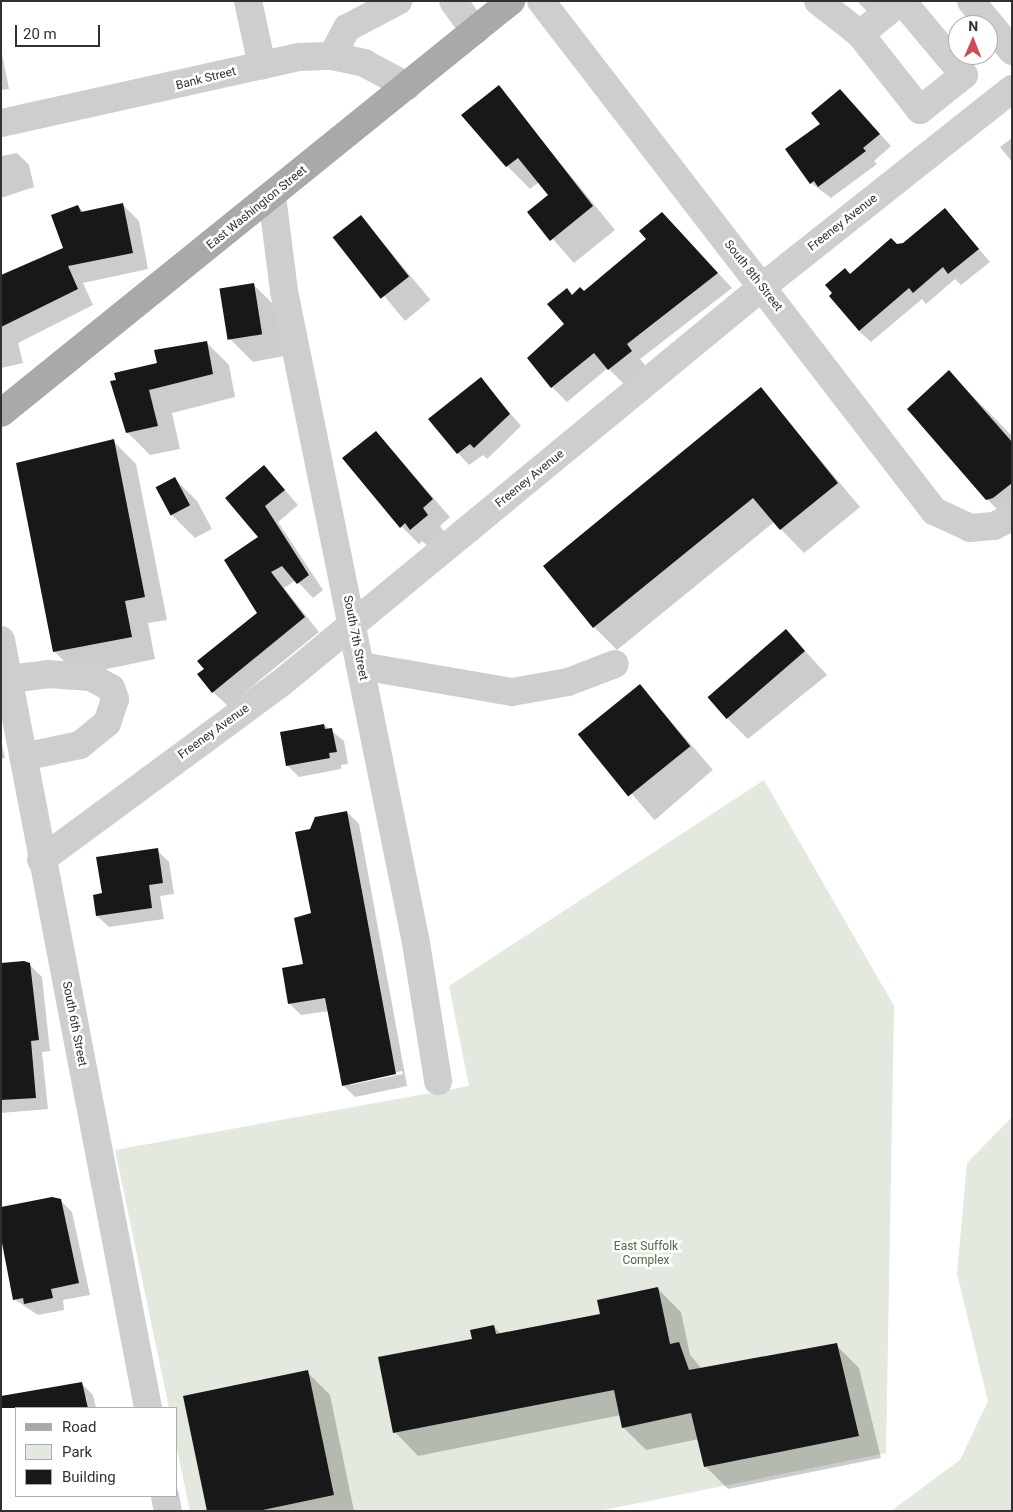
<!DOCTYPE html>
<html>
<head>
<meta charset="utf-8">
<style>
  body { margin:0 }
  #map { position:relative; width:1013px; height:1512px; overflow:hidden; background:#fff; font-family:Roboto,sans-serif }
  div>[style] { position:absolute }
  .green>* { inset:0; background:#e3e9de }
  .shadow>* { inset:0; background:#0003; transform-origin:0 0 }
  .building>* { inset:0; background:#181818; transform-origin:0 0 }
  .minor>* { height:28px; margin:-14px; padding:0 14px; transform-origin:14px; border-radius:14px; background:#cecece }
  .major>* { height:28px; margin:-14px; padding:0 14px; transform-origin:14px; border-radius:14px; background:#a9a9a9 }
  span { translate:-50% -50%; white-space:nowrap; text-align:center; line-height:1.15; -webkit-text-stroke:5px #fff; paint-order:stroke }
  .street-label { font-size:12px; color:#313131 }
  .park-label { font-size:12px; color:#546743 }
  .frame { position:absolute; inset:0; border:2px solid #313131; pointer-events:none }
  .legend { position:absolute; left:15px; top:1407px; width:162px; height:90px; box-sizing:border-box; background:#fff; border:1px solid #adadad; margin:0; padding:6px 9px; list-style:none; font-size:15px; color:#313131 }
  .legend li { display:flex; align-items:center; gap:10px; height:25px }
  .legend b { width:25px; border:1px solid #adadad }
  .north { position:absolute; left:948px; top:15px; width:50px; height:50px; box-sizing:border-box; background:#fff; border:1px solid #adadad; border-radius:50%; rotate:1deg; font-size:14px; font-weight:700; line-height:20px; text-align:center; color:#313131 }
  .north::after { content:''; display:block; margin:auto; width:18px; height:22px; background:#d04b53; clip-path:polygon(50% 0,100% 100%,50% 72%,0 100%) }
  .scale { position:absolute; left:15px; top:25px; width:85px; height:22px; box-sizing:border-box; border:2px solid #313131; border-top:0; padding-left:6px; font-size:15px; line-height:18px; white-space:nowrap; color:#313131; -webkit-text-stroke:4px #fff; paint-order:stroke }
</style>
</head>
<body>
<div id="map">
  <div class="green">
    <i style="clip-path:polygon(764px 780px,894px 1006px,886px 1453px,599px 1511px,190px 1511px,176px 1444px,176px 1408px,169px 1408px,115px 1150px,469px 1086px,449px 986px)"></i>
    <i style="clip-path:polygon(1012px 1117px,1012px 1511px,891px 1511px,960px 1460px,988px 1401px,957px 1274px,967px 1163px)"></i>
  </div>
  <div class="shadow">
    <i style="clip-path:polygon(857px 1px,920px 1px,885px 30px)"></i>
    <i style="clip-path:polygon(1px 49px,9px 89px,1px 90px)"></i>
    <i style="clip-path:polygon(498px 87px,615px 230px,574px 263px,529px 212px,550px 195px,539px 182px,530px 189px,507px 166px)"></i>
    <i style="clip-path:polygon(851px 103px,891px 146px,874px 161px,877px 164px,831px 198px,811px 183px)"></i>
    <i style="clip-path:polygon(1012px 138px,1012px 162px,1000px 147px)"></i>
    <i style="clip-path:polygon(17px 153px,29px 165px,34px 187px,1px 198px,1px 156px)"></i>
    <i style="clip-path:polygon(123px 205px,139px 221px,148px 269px,83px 283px,93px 305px,18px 343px,23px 363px,1px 368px,1px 301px,64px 248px,78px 206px,84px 212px)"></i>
    <i style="left:361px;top:217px;width:108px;height:33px;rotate:50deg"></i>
    <i style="clip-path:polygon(956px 222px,990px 262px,961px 285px,955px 279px,926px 304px,922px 299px,871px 342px,859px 331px,850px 275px)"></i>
    <i style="clip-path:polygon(677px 228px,732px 288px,640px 359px,646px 366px,624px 384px,608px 368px,567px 402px,552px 387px,573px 296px,584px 292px,648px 239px)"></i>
    <i style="clip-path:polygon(254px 285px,277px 308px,284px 356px,253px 362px,230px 339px)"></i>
    <i style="clip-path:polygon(206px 342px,229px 365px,235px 397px,172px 413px,180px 449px,150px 455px,127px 432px,158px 364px)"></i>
    <i style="clip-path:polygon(949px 372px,1012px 436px,1012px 502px,999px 511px,987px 499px)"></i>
    <i style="clip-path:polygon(481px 379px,521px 426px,487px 459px,483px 455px,469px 465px,458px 453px)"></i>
    <i style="clip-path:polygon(761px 389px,860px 507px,804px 553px,774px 522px,617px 650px,594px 627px)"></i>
    <i style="clip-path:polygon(376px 432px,450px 517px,440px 526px,445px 533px,429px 547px,422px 541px,419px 544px,401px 526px)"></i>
    <i style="clip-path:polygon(113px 441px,136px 464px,167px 620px,148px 623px,155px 659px,78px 675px,55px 652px,17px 464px)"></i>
    <i style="clip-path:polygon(264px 466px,298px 505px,278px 522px,323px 590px,313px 598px,296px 580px,284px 588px,319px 632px,228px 706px,213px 692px,206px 669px,259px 613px)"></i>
    <i style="clip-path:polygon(174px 478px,197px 501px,212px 529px,195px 538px,172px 515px)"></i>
    <i style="clip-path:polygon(786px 630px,827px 675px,748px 739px,725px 716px)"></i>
    <i style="left:640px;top:686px;width:111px;height:77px;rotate:49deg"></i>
    <i style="clip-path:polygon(324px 725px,344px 741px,348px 764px,341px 765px,341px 769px,299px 777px,287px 765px)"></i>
    <i style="clip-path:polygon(1px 740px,5px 758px,1px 759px)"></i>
    <i style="clip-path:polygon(evenodd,347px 812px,359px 824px,407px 1086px,355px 1097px,343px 1085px,329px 1011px,301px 1015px,289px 1003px,304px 965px,312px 914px,311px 830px,347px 812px,402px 1071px,403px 1074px,350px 1085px,350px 1083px,402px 1071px)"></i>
    <i style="clip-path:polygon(157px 850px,169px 862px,174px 894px,160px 896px,164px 919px,109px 927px,97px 916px,103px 894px)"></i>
    <i style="clip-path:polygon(1px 965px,30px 965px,42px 977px,50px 1051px,42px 1052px,48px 1109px,1px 1113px)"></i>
    <i style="clip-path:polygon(60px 1200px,72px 1212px,90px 1295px,63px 1300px,64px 1310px,38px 1315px,14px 1299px)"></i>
    <i style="clip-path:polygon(658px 1289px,681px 1312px,690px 1355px,702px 1369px,836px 1345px,859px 1368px,881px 1458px,728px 1489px,705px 1466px,699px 1439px,646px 1450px,623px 1427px,621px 1415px,418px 1456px,395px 1432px,473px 1340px,494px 1327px,502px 1335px,601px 1315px)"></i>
    <i style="clip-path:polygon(307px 1372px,330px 1395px,354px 1511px,209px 1511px)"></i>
    <i style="clip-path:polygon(81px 1383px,93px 1395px,96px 1408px,88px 1408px,86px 1395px,86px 1408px,44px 1408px,41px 1390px)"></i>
  </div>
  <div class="building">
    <i style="clip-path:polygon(499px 85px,593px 206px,550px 241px,527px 212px,548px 195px,518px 158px,506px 167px,461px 115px)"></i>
    <i style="clip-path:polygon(840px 89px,880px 134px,863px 148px,866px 151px,818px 187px,814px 181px,810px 184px,785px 149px,820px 124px,811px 113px)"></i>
    <i style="clip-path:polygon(123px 203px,133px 253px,68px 266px,78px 289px,1px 327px,1px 275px,63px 248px,51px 215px,78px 205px,81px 212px)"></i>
    <i style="clip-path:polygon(945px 208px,979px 249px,948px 274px,943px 267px,913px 293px,909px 288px,859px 331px,829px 296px,832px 293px,825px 285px,845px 268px,850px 274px,891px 238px,897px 244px,903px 243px)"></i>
    <i style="clip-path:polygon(662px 212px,718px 273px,627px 344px,632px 351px,608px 370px,594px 353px,551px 388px,527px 358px,564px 324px,547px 304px,567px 288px,572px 295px,580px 287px,584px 291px,646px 239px,639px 231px)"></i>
    <i style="left:361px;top:215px;width:78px;height:36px;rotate:52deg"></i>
    <i style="left:254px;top:283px;width:52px;height:35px;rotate:81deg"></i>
    <i style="clip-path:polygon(207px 341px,213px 374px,149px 390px,158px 426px,126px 433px,110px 381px,116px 380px,114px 373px,157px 363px,154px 350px)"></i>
    <i style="clip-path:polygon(949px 370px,1012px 442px,1012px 483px,993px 498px,986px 500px,907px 409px)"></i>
    <i style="clip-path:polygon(481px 377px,510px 414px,474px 448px,470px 444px,457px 454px,428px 419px)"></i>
    <i style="clip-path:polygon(761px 387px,838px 483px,780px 530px,753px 498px,593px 628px,543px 566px)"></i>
    <i style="clip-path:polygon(376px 431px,433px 499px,423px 508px,428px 515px,410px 530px,405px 523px,400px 528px,342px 458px)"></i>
    <i style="clip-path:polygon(114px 439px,145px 597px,125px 601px,132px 637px,53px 652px,16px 463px)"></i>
    <i style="clip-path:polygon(264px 465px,285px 490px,265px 506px,309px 575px,297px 584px,282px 566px,271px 572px,305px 617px,212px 693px,197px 674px,204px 669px,197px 661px,257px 613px,224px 560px,258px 537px,225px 498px)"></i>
    <i style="left:175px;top:477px;width:32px;height:22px;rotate:62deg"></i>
    <i style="left:786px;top:629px;width:29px;height:104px;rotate:49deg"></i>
    <i style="left:640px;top:684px;width:80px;height:80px;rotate:51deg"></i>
    <i style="clip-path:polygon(324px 724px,325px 729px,332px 728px,337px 752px,329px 753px,330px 758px,286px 766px,280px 732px)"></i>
    <i style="clip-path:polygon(347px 811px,396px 1074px,342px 1086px,325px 998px,288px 1004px,282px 968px,303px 964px,294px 918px,311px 913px,295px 832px,310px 829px,315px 817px)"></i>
    <i style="clip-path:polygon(158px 848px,163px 883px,149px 885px,152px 908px,96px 916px,93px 895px,102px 893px,96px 857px)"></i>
    <i style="clip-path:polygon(24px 961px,30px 963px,39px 1040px,31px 1041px,36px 1098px,1px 1100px,1px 963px)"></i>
    <i style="clip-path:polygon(52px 1197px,61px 1199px,79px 1283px,51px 1289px,53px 1298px,24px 1304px,23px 1298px,13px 1300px,1px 1238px,1px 1207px)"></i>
    <i style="clip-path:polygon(658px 1287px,670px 1344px,679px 1342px,689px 1370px,837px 1343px,859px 1436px,704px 1467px,691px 1413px,622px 1428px,614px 1390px,393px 1433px,378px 1357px,472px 1339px,470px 1330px,494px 1325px,496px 1334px,600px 1314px,597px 1300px)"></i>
    <i style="clip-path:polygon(308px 1370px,334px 1495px,258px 1511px,207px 1511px,183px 1396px)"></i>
    <i style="clip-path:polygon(82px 1382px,88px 1408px,1px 1408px,1px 1396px)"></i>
  </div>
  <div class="minor">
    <i style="left:248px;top:1px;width:66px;rotate:77.8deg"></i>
    <i style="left:453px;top:1px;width:37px;rotate:54deg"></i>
    <i style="left:541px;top:1px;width:644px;rotate:52.38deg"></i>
    <i style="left:934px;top:511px;width:40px;rotate:25deg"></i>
    <i style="left:970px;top:528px;width:24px;rotate:-5deg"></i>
    <i style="left:994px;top:526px;width:20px;rotate:-27deg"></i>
    <i style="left:818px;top:1px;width:53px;rotate:38.2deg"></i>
    <i style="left:860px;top:34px;width:97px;rotate:51.7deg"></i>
    <i style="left:920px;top:110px;width:56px;rotate:-38.5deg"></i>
    <i style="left:964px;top:75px;width:97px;rotate:-130deg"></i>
    <i style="left:971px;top:1px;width:65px;rotate:50.6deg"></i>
    <i style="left:860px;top:34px;width:53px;rotate:-38.8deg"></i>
    <i style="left:332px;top:56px;width:32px;rotate:-62deg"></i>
    <i style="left:347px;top:28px;width:58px;rotate:-27.9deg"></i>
    <i style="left:1px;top:123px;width:305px;rotate:-12.5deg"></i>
    <i style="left:299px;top:57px;width:33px;rotate:-2deg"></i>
    <i style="left:332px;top:56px;width:33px;rotate:12deg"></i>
    <i style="left:364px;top:63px;width:49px;rotate:28.1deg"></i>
    <i style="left:272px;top:196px;width:96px;rotate:82.8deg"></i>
    <i style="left:284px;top:291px;width:665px;rotate:78.55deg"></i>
    <i style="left:416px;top:943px;width:140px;rotate:80.9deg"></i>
    <i style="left:1px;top:640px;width:782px;rotate:79.16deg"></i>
    <i style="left:361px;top:666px;width:153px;rotate:9.8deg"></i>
    <i style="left:512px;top:692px;width:57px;rotate:-10.1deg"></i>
    <i style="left:568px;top:682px;width:50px;rotate:-21deg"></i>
    <i style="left:9px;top:679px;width:39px;rotate:-7deg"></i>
    <i style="left:48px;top:674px;width:43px;rotate:4deg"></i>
    <i style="left:91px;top:677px;width:23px;rotate:29deg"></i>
    <i style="left:111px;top:688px;width:12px;rotate:70deg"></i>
    <i style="left:115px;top:699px;width:25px;rotate:108deg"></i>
    <i style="left:107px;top:723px;width:35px;rotate:141deg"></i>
    <i style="left:80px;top:745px;width:58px;rotate:168.1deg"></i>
    <i style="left:41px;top:860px;width:297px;rotate:-36.4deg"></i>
    <i style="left:280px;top:684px;width:624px;rotate:-39.48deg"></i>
    <i style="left:762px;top:287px;width:319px;rotate:-38.4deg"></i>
    <i style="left:165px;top:1496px;width:15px;rotate:79deg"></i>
  </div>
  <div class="major">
    <i style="left:1px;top:413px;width:656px;rotate:-38.93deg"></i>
  </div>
  <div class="street-label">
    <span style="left:206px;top:79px;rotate:-14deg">Bank Street</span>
    <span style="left:257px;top:208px;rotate:-39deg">East Washington Street</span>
    <span style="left:843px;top:223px;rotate:-38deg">Freeney Avenue</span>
    <span style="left:753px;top:276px;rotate:52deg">South 8th Street</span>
    <span style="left:530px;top:479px;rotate:-39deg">Freeney Avenue</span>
    <span style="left:355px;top:638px;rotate:79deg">South 7th Street</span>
    <span style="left:214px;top:732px;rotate:-36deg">Freeney Avenue</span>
    <span style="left:74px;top:1024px;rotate:79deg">South 6th Street</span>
  </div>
  <div class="park-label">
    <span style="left:646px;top:1254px">East Suffolk<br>Complex</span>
  </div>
  <div class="frame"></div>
  <ul class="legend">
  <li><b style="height:6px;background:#a9a9a9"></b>Road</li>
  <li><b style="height:14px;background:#e3e9de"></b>Park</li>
  <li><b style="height:14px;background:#181818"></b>Building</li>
  </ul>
  <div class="north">N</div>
  <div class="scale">20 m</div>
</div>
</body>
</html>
